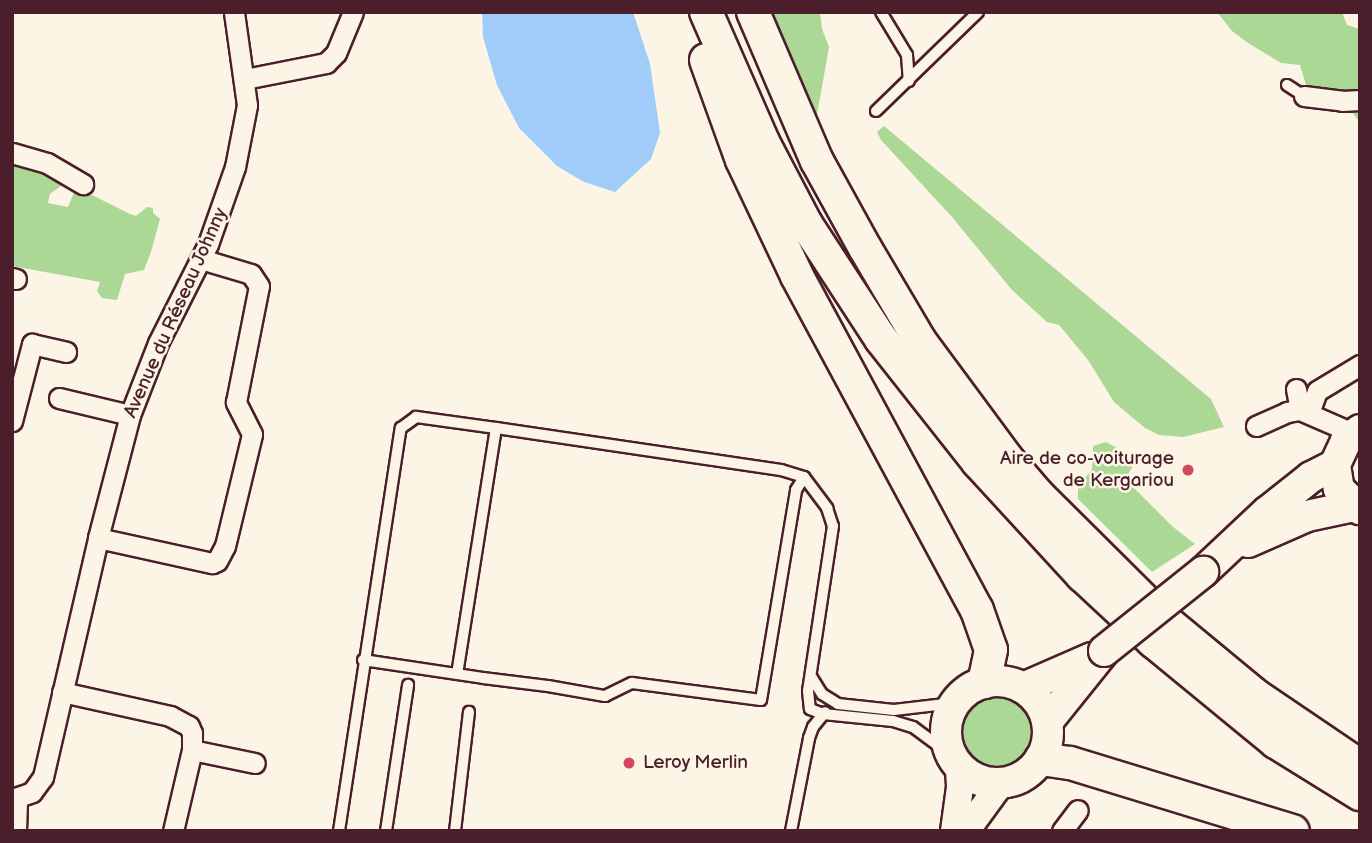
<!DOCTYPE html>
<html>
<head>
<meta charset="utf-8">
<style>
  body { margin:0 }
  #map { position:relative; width:1372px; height:843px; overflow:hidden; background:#fcf5e5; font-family:"Balsamiq Sans",sans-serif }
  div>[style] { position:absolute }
  .green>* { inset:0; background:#acd896 }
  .round { border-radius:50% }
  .water>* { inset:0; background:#a0ccfa }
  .roads { filter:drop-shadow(2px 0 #4a1f2b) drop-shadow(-2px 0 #4a1f2b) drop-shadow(0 2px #4a1f2b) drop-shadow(0 -2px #4a1f2b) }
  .service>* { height:10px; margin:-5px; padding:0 5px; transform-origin:5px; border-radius:5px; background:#fcf5e5 }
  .minor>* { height:19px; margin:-9.5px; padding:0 9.5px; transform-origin:9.5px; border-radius:9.5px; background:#fcf5e5 }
  .secondary>* { height:26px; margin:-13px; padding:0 13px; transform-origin:13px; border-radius:13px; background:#fcf5e5 }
  .primary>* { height:30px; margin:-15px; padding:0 15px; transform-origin:15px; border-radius:15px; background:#fcf5e5 }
  .primary>.ring { margin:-15px; padding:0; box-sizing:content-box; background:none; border:30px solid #fcf5e5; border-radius:50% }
  .trunk>* { height:32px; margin:-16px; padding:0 16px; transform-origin:16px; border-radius:16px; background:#fcf5e5 }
  .bridges { filter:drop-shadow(2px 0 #4a1f2b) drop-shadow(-2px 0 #4a1f2b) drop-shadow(0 2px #4a1f2b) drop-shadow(0 -2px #4a1f2b) }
  .primary-bridge>* { height:30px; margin:-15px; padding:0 15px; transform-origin:15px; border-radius:15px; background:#fcf5e5 }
  .dots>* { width:19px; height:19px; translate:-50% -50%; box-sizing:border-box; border:4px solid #fcf5e5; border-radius:50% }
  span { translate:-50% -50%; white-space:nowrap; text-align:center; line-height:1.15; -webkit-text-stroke:5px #fcf5e5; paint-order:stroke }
  .street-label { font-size:19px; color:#4a1f2b }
  .poi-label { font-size:19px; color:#4a1f2b }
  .right { translate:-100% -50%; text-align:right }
  .left { translate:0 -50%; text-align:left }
  .frame { position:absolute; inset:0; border:14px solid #4a1f2b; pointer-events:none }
</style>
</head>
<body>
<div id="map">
  <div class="green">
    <i style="clip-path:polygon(770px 12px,820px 12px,822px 29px,829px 47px,815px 126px)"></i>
    <i style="clip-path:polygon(1217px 12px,1342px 12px,1347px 25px,1360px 29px,1360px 123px,1350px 109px,1307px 88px,1300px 65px,1281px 63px,1248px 43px,1232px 31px)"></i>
    <i style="clip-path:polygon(884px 126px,1211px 399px,1224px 427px,1183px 437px,1159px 435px,1145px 428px,1114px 402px,1088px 360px,1059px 325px,1047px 322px,1012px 290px,952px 217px,881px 140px,877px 132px)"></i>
    <i style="clip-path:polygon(12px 157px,66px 182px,50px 194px,48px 203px,68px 207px,75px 190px,80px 189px,130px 214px,136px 216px,147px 207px,153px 208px,153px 213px,160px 219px,151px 252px,144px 270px,125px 274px,117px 300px,102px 298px,97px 291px,100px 282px,12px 266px)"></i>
    <i style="clip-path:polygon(1106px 442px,1137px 459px,1126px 478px,1130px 484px,1172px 526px,1195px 544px,1152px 572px,1078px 499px,1078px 487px,1092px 469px,1093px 446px)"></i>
    <i class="round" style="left:960px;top:696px;width:72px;height:72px"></i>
  </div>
  <div class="water">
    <i style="clip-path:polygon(482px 12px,633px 12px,650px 64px,660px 133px,651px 159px,615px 192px,584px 182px,557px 166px,519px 128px,497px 85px,483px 37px)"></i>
  </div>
  <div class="roads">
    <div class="service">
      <i style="left:881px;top:12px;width:50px;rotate:58.8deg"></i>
      <i style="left:907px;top:55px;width:26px;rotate:86deg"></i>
      <i style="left:1287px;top:85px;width:20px;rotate:33deg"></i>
      <i style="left:876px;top:111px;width:142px;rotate:-44.1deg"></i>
      <i style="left:804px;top:477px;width:39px;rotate:53deg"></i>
      <i style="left:827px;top:508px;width:19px;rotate:72deg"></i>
      <i style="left:833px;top:526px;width:167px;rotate:98.6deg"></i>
      <i style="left:808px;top:691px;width:18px;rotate:84deg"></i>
      <i style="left:810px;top:709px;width:14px;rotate:21deg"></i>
      <i style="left:823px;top:714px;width:70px;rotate:5.7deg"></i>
      <i style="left:893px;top:721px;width:21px;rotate:17deg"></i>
      <i style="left:913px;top:727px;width:47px;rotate:36.4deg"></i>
      <i style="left:363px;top:660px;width:121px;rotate:8.5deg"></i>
      <i style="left:483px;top:678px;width:65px;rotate:7deg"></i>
      <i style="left:548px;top:686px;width:58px;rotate:10deg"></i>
      <i style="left:605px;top:696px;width:30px;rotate:-26deg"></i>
      <i style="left:632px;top:683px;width:130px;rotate:7.5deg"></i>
      <i style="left:761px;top:700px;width:213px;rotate:-80.5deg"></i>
      <i style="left:796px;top:490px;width:15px;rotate:-58deg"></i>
      <i style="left:804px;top:477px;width:24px;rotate:-163deg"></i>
      <i style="left:781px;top:470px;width:288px;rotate:-171.6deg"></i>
      <i style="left:496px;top:428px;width:249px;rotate:99deg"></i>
      <i style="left:812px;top:678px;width:19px;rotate:58deg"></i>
      <i style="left:822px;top:694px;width:19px;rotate:32deg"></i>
      <i style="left:838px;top:704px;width:56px;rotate:6.1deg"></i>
      <i style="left:894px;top:710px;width:60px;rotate:-6.7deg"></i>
      <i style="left:339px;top:831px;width:408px;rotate:-81.3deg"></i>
      <i style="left:401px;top:428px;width:19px;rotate:-36deg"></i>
      <i style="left:416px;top:417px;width:81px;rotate:7.8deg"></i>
      <i style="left:386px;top:831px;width:148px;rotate:-81.4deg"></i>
      <i style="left:455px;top:831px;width:120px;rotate:-83.3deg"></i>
      <i style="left:791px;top:831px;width:95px;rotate:-79deg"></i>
      <i style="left:809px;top:738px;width:12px;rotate:-70deg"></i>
      <i style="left:813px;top:727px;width:19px;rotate:-51deg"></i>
    </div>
    <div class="minor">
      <i style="left:245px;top:79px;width:83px;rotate:-11.2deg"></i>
      <i style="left:326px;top:63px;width:14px;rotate:-45deg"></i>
      <i style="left:336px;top:53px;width:44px;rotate:-67.5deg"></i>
      <i style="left:1304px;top:96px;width:38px;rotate:7deg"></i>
      <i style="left:1342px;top:101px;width:18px;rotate:-3deg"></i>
      <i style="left:12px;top:153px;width:36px;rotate:16deg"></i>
      <i style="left:47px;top:163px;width:42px;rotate:30.3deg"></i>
      <i style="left:12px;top:278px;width:4px;rotate:14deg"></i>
      <i style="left:1296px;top:389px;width:21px;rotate:79deg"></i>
      <i style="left:59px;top:398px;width:73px;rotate:13.5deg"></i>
      <i style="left:1309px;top:413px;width:23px;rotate:-70deg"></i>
      <i style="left:1317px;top:391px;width:50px;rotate:-31.2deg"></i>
      <i style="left:12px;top:421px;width:80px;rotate:-75.4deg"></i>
      <i style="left:32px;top:344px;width:35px;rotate:13deg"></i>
      <i style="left:1256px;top:426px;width:34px;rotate:-24deg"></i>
      <i style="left:1287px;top:412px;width:13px;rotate:-9deg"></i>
      <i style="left:1300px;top:410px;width:58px;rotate:23.5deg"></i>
      <i style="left:98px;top:538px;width:117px;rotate:12.4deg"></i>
      <i style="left:212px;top:563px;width:5px;rotate:-22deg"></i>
      <i style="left:217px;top:561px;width:17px;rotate:-62deg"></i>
      <i style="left:225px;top:546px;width:115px;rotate:-76.4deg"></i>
      <i style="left:252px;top:434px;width:36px;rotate:-117deg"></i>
      <i style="left:236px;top:402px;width:118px;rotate:-78.8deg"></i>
      <i style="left:259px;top:286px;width:14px;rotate:-124deg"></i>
      <i style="left:251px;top:274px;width:52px;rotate:-163.3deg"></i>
      <i style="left:62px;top:692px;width:111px;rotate:12.5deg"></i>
      <i style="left:170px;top:716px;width:21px;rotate:28deg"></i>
      <i style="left:189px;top:726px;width:8px;rotate:67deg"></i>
      <i style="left:192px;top:733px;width:17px;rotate:90deg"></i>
      <i style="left:192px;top:750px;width:83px;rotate:103.2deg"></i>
      <i style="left:192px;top:750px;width:64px;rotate:11.7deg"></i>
      <i style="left:12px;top:799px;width:21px;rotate:-19deg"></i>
      <i style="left:32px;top:792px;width:19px;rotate:-54deg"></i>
      <i style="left:43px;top:777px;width:245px;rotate:-77deg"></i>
      <i style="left:98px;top:538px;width:127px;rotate:-75.4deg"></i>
      <i style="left:130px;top:415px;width:77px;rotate:-68.7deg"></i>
      <i style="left:158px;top:343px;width:111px;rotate:-63.2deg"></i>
      <i style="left:208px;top:244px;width:82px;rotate:-70.7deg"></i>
      <i style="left:235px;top:167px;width:63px;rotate:-79deg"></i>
      <i style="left:247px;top:105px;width:94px;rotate:-98deg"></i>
      <i style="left:16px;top:831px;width:32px;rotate:-88deg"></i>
      <i style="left:1062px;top:831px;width:26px;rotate:-53deg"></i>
    </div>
    <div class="secondary">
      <i style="left:954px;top:831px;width:44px;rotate:-82.2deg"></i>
      <i style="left:960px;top:787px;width:20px;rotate:-93deg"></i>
      <i style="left:966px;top:831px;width:59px;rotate:-53.9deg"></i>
    </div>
    <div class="primary">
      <i style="left:1360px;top:430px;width:18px;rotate:142deg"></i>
      <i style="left:1346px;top:441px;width:26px;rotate:115deg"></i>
      <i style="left:1335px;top:465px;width:24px;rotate:81deg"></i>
      <i style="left:1339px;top:489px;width:29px;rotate:44deg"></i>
      <i style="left:1248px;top:542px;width:64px;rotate:-23.8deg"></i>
      <i style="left:1307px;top:516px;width:48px;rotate:-12deg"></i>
      <i style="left:1203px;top:572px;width:88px;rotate:-43.2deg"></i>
      <i style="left:1267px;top:512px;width:56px;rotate:-38.5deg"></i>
      <i style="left:1311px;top:477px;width:27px;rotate:-27deg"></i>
      <i class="ring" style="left:946px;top:681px;width:72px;height:72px"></i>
      <i style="left:1023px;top:688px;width:75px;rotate:-23.5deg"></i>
      <i style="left:1047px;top:722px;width:91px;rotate:-51.2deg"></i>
    </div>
    <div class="trunk">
      <i style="left:706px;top:12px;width:142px;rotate:66.3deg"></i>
      <i style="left:763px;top:142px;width:93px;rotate:62.3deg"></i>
      <i style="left:806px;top:224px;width:137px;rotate:56.9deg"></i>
      <i style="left:881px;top:339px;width:157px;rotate:51.7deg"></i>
      <i style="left:978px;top:462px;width:154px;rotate:47.4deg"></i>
      <i style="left:1082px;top:575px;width:97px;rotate:42.9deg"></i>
      <i style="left:1153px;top:641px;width:159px;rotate:39.4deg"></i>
      <i style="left:1276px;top:742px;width:99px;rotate:31.8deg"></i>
      <i style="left:753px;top:12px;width:162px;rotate:66.8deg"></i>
      <i style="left:817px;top:161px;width:99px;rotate:61.1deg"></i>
      <i style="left:865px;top:248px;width:108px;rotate:59.4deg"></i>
      <i style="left:920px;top:341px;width:148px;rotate:53.5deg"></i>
      <i style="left:1008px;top:460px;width:48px;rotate:49.3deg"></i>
      <i style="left:1039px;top:496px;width:173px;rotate:44.8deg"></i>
      <i style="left:1162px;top:618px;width:121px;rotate:39.6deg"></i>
      <i style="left:1255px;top:695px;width:127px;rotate:34.1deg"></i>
      <i style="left:706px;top:60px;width:106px;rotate:70.2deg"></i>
      <i style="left:742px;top:160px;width:128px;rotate:64.6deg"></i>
      <i style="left:797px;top:276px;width:379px;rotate:61.7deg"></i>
      <i style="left:977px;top:610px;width:42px;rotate:70.7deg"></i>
      <i style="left:991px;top:650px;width:33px;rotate:102deg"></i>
      <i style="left:1041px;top:759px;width:29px;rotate:8deg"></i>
      <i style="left:1070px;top:763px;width:233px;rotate:17deg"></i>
    </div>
  </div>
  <div class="bridges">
    <div class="primary-bridge">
      <i style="left:1104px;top:651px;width:127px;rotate:-38.6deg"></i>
    </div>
  </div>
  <div class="dots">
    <i style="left:1188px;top:470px;background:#d1495b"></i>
    <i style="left:629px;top:763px;background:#d1495b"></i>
  </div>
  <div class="street-label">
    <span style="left:176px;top:313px;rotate:-66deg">Avenue du Réseau Johnny</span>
  </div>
  <div class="poi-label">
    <span class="right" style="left:1174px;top:470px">Aire de co-voiturage<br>de Kergariou</span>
    <span class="left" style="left:643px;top:763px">Leroy Merlin</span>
  </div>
  <div class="frame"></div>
</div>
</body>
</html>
